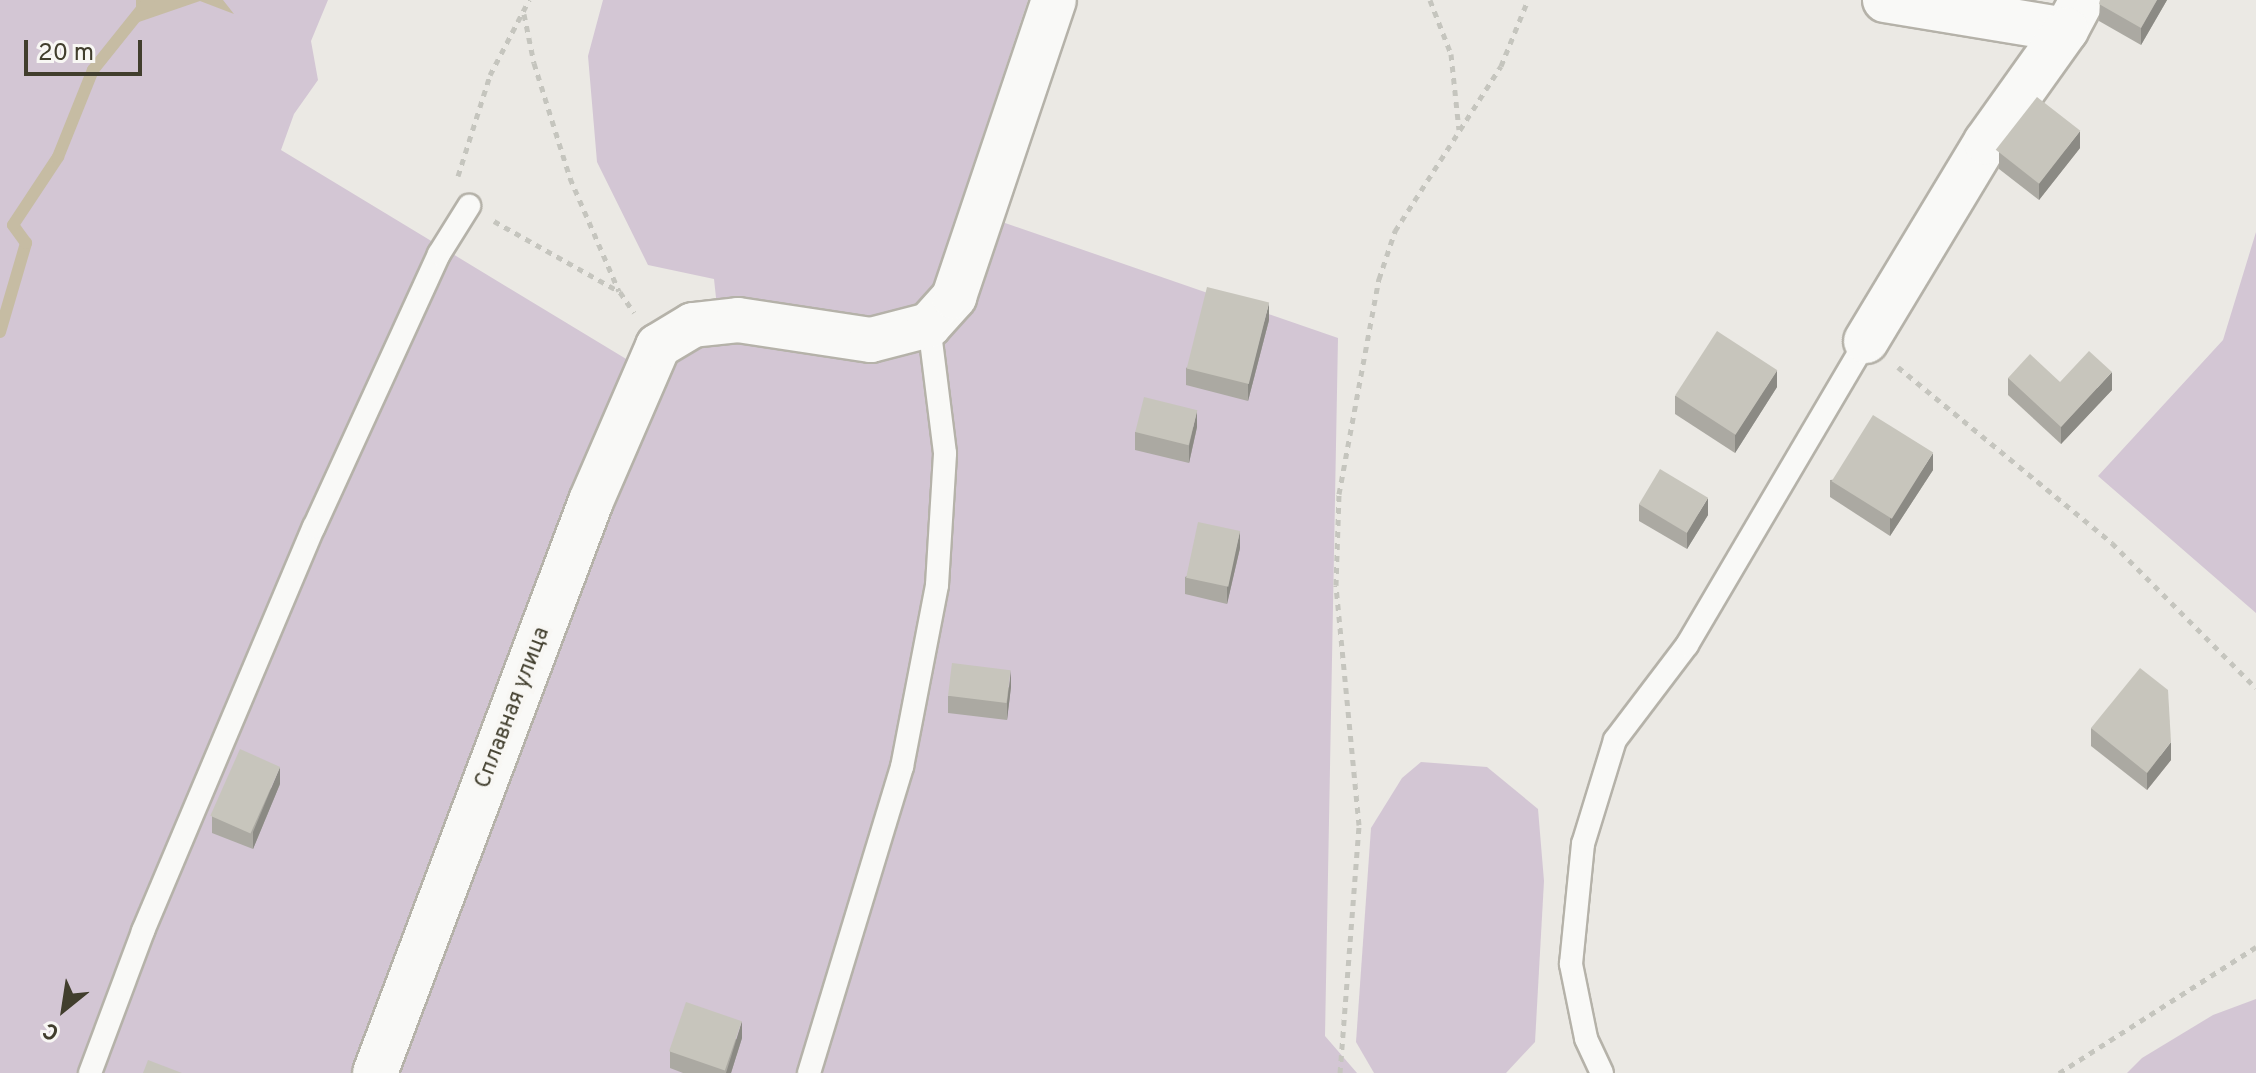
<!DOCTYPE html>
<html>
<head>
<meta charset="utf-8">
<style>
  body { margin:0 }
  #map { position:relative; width:2256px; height:1073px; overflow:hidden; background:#ebe9e4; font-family:Overpass,sans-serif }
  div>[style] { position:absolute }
  .green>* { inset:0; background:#d3c6d4 }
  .water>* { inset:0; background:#c6bca3 }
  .stream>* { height:12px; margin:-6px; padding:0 6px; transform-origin:6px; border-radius:6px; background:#c6bca3 }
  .path>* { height:5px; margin-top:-2.5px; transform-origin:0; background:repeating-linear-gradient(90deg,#c5c5be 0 6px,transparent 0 12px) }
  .roads { filter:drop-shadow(2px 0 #b5b2a9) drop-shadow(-2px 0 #b5b2a9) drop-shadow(0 2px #b5b2a9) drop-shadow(0 -2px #b5b2a9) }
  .service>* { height:22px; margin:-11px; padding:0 11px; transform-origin:11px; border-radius:11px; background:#f9f9f7 }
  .minor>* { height:44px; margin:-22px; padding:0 22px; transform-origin:22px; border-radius:22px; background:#f9f9f7 }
  .wall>* { inset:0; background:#aba9a2 }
  .shaded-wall>* { inset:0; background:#8b8a84 }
  .building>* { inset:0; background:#c7c5bc; transform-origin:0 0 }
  span { translate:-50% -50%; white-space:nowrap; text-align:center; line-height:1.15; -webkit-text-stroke:8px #f8f7f4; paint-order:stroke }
  .street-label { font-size:22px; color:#413e2d }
  .north { position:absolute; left:24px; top:969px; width:80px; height:80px; -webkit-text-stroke:6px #f8f7f4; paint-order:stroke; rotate:210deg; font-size:22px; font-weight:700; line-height:32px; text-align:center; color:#413e2d }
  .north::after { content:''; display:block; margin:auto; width:28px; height:36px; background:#413e2d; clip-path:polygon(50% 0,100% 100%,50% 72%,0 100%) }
  .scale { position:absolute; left:24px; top:40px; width:118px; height:36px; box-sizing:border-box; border:4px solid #413e2d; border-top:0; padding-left:10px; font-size:24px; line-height:28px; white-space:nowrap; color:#413e2d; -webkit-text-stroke:6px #f8f7f4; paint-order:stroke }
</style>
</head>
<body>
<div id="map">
  <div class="green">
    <i style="clip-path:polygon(0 0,328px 0,311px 41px,318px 80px,294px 114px,281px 150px,651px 374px,720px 335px,714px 279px,648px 265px,597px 162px,588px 56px,603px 0,1028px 0,959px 207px,1338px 338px,1325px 1036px,1357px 1073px,0 1073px)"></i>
    <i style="clip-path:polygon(2256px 232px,2256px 613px,2098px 476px,2223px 340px)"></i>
    <i style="clip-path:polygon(1421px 762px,1487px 767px,1538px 809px,1544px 881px,1535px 1042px,1506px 1073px,1374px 1073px,1356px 1042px,1371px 828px,1402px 778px)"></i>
    <i style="clip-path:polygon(2256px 999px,2256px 1073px,2127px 1073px,2142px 1058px,2213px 1015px)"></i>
  </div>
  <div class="water">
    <i style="clip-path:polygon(136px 0,223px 0,234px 14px,200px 1px,136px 23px)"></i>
  </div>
  <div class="stream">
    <i style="left:0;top:332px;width:93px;rotate:-73.7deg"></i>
    <i style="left:26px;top:243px;width:22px;rotate:-126deg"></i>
    <i style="left:13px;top:225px;width:82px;rotate:-56.5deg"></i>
    <i style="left:58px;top:157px;width:94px;rotate:-68.1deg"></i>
    <i style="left:93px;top:70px;width:90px;rotate:-51.3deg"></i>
  </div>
  <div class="path">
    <i style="left:1430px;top:0;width:58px;rotate:68.7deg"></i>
    <i style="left:1451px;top:54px;width:76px;rotate:84deg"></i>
    <i style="left:524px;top:14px;width:50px;rotate:78.5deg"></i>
    <i style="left:534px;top:63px;width:121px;rotate:72.6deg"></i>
    <i style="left:570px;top:178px;width:123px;rotate:66.6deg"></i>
    <i style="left:458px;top:176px;width:106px;rotate:-72.4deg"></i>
    <i style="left:490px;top:75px;width:85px;rotate:-62.5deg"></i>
    <i style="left:494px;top:221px;width:145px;rotate:29.4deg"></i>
    <i style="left:620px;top:292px;width:25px;rotate:56deg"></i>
    <i style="left:1898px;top:367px;width:277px;rotate:39.4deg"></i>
    <i style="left:2112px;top:543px;width:204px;rotate:45.2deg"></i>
    <i style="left:1340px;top:1073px;width:249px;rotate:-85.6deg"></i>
    <i style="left:1359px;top:825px;width:241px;rotate:-95.5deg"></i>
    <i style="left:1336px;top:585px;width:91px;rotate:-88.1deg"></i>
    <i style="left:1339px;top:494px;width:219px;rotate:-79.5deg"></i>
    <i style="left:1379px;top:279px;width:51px;rotate:-71.6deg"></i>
    <i style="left:1395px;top:231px;width:196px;rotate:-57.3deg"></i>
    <i style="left:1501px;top:66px;width:71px;rotate:-67.8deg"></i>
    <i style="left:2059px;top:1073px;width:234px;rotate:-32.6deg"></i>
  </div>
  <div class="roads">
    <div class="service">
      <i style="left:90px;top:1073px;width:152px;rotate:-69.5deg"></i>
      <i style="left:143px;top:931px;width:439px;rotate:-67.1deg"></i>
      <i style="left:314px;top:527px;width:300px;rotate:-65.4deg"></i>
      <i style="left:439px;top:254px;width:57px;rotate:-58deg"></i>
      <i style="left:809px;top:1073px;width:320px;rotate:-73.1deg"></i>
      <i style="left:902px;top:767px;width:185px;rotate:-79.1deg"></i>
      <i style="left:937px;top:585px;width:132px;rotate:-86.5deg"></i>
      <i style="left:945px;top:453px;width:129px;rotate:-97.1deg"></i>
      <i style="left:1602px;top:1073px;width:38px;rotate:-115deg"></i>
      <i style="left:1586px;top:1038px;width:76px;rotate:-101.5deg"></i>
      <i style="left:1571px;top:964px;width:121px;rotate:-84.3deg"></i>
      <i style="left:1583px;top:844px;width:109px;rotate:-72.9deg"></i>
      <i style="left:1615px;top:740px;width:119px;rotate:-52.8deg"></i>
      <i style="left:1687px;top:645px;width:353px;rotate:-59.5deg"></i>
    </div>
    <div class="minor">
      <i style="left:1885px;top:0;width:183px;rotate:9.4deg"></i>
      <i style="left:2066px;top:30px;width:34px;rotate:-62deg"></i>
      <i style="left:1866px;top:341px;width:232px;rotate:-58.9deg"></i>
      <i style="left:1986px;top:142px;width:138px;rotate:-54.5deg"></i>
      <i style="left:375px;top:1073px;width:611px;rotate:-69.31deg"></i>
      <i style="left:591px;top:501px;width:169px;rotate:-66.6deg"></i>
      <i style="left:658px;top:346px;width:41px;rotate:-31deg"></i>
      <i style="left:693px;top:325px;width:45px;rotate:-6.3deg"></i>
      <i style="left:738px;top:320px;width:134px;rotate:8.6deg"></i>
      <i style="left:871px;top:340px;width:60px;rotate:-14.5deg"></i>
      <i style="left:929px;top:325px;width:38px;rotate:-48deg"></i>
      <i style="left:954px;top:297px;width:313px;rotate:-71.4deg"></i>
    </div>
  </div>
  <div class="wall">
    <i style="clip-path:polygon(2100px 0,2167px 0,2141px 45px,2099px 21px)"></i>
    <i style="clip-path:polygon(2080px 148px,2039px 200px,1999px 169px,1999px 152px)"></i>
    <i style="clip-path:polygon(1269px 320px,1248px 401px,1186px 385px,1186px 368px)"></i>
    <i style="clip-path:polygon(2008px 378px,2060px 382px,2112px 390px,2061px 444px,2008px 395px)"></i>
    <i style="clip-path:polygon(1777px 387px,1735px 453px,1675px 414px,1675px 396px)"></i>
    <i style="clip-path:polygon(1197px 427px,1189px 463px,1135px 450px,1135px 432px)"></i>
    <i style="clip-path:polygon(1933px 470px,1890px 536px,1830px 497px,1830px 480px)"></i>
    <i style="clip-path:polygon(1639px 504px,1708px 515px,1687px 549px,1639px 521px)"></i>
    <i style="clip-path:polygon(1240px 548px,1227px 604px,1185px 594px,1185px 577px)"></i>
    <i style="clip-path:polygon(1011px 687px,1007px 720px,948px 713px,948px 696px)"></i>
    <i style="clip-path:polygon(2091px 728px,2171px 760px,2147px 790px,2091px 746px)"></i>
    <i style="clip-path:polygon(280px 784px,253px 849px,212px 833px,212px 816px)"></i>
    <i style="clip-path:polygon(742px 1038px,731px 1073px,683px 1073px,670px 1068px,670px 1051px)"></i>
  </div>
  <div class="shaded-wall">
    <i style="clip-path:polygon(2157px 0,2167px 0,2141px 45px,2141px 28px)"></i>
    <i style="clip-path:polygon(2080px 131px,2080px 148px,2039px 200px,2039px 183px)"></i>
    <i style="clip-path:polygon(1269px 303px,1269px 320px,1248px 401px,1248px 384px)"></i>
    <i style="clip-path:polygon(1777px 370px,1777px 387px,1735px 453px,1735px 435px)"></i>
    <i style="clip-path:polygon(2112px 372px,2112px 390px,2061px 444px,2061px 427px)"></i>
    <i style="clip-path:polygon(1197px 410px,1197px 427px,1189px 463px,1189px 446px)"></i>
    <i style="clip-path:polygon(1933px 453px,1933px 470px,1890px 536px,1890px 519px)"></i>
    <i style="clip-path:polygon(1708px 498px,1708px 515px,1687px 549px,1687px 532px)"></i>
    <i style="clip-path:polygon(1240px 531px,1240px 548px,1227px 604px,1227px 586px)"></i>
    <i style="clip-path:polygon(1011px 670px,1011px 687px,1007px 720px,1007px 703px)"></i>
    <i style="clip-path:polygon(2171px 742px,2171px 760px,2147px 790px,2147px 773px)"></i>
    <i style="clip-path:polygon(280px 767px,280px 784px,253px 849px,253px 832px)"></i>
    <i style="clip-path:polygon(742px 1021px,742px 1038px,731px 1073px,726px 1073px)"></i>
  </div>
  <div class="building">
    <i style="clip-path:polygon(2100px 0,2157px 0,2141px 28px,2099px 4px)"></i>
    <i style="left:2037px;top:97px;width:55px;height:67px;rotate:38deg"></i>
    <i style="left:1207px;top:287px;width:64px;height:84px;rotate:14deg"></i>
    <i style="left:1717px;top:331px;width:72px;height:77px;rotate:33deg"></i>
    <i style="clip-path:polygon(2089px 351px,2112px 372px,2061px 427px,2008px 378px,2030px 354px,2060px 382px)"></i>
    <i style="left:1144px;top:397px;width:55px;height:36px;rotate:14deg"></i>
    <i style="left:1873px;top:415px;width:71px;height:78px;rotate:32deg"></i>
    <i style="left:1660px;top:469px;width:56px;height:41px;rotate:31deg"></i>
    <i style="left:1198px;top:522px;width:43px;height:57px;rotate:12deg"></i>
    <i style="left:952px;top:663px;width:59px;height:33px;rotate:7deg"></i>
    <i style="clip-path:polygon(2140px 668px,2168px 690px,2171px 742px,2147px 773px,2091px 728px)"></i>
    <i style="left:240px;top:749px;width:44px;height:73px;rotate:24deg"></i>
    <i style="left:686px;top:1002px;width:59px;height:52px;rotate:19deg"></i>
    <i style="clip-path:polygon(148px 1060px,182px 1073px,143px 1073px)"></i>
  </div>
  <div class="street-label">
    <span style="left:513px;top:708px;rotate:-69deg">Сплавная улица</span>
  </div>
  <div class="north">С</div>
  <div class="scale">20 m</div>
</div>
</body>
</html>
